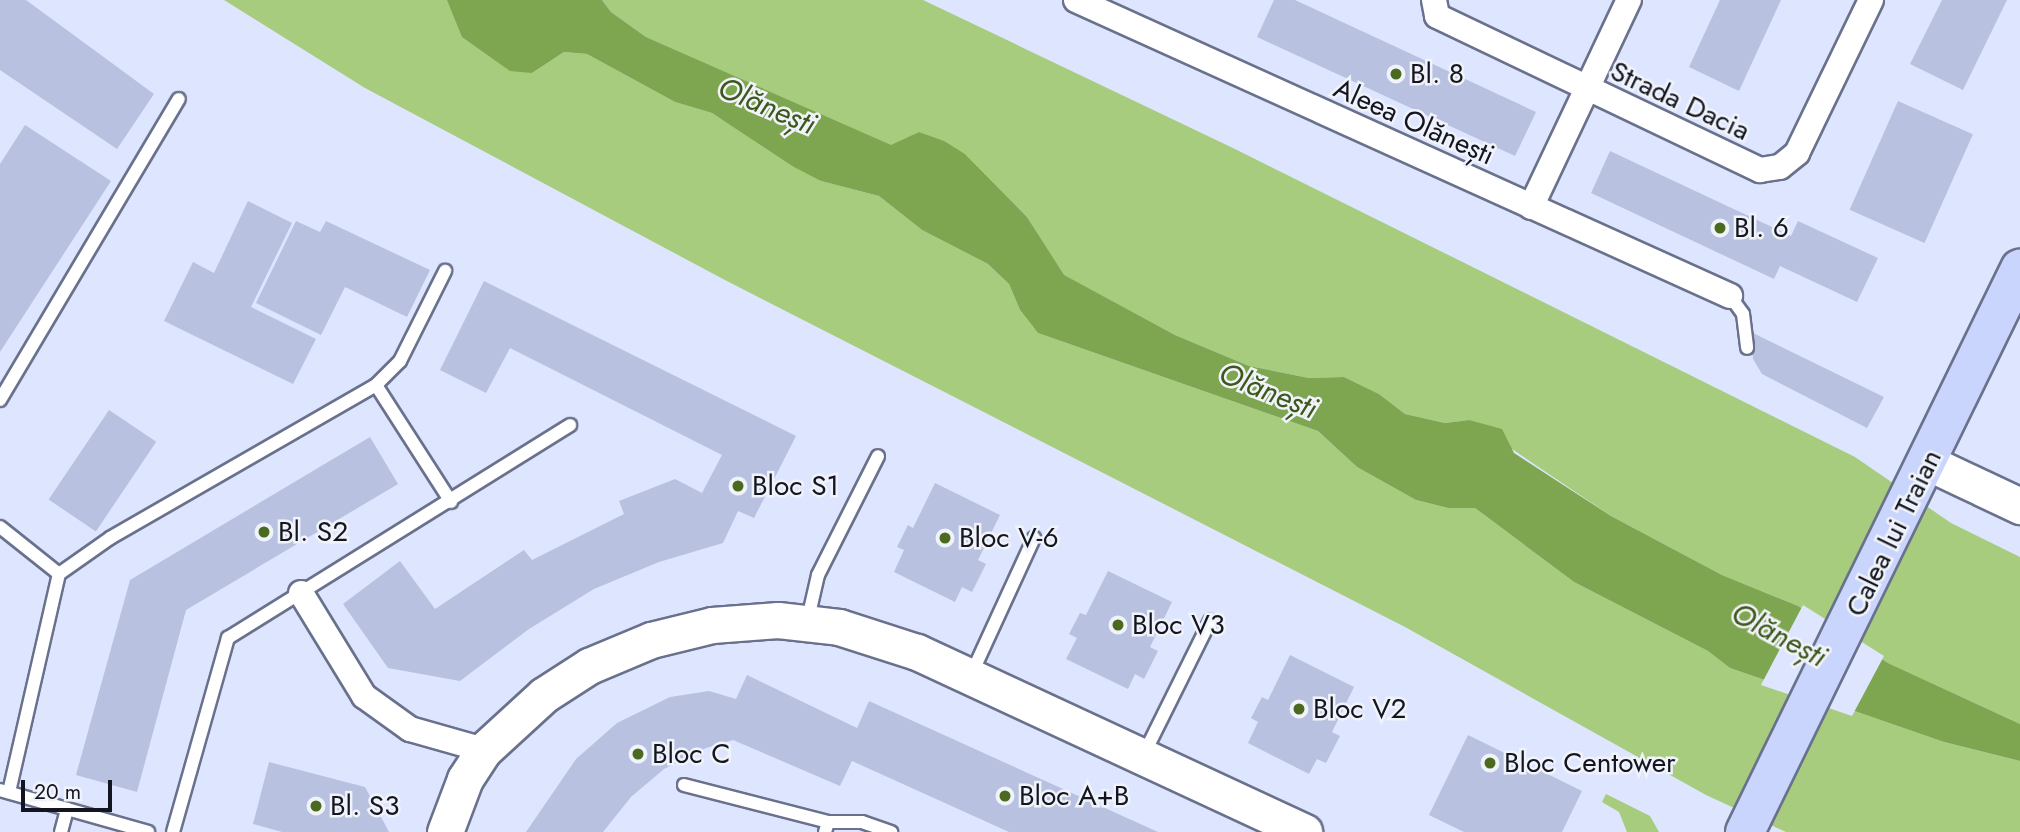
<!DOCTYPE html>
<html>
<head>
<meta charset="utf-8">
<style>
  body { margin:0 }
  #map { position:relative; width:2020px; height:832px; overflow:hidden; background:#dee5ff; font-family:Jost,sans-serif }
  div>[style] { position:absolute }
  .green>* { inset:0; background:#a7cc7e }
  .water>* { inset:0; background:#7ea54f }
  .pier>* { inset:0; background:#dee5ff }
  .building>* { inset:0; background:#b8c1e0; transform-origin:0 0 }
  .roads { filter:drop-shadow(2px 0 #69718c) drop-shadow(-2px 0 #69718c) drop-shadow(0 2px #69718c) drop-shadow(0 -2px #69718c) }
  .lane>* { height:12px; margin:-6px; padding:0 6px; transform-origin:6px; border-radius:6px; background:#fff }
  .street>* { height:24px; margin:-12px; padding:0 12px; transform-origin:12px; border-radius:12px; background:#fff }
  .secondary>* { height:35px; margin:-17.5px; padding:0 17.5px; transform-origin:17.5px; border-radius:17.5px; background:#fff }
  .primary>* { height:38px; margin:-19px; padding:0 19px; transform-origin:19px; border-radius:19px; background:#cad5fe }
  .dots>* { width:19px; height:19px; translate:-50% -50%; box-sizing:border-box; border:4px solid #f1f3fa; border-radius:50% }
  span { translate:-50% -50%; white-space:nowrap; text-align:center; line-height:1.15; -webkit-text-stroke:5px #f1f3fa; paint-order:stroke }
  .poi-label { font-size:28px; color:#131620 }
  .left { translate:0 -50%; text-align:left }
  .street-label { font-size:28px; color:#131620 }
  .water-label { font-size:30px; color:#3e581b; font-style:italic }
  .scale { position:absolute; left:21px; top:780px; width:91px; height:32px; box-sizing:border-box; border:4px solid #131620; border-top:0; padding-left:9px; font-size:21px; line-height:24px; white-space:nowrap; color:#131620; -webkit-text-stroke:5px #f1f3fa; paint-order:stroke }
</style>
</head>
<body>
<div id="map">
  <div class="green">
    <i style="clip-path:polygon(224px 0,447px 0,532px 73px,564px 52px,587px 54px,675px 102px,712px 113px,821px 181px,879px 196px,922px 230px,988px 264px,1009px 284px,1020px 310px,1038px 333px,1318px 431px,1357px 467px,1416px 500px,1448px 508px,1475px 508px,1574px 582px,1708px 651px,1730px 668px,1944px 742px,2020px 761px,2020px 832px,1786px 832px,1706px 795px,1405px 627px,723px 279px,365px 88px)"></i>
    <i style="clip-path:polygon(602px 0,923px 0,1235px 149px,1855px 457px,1951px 523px,2020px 557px,2020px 724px,1888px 663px,1798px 606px,1722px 575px,1611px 516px,1469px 420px,1445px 423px,1405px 414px,1379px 394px,1344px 377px,1309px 378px,1249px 366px,1175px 335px,1063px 275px,1027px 217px,965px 154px,919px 132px,891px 146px,646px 37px,611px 12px)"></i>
    <i style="clip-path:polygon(1606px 794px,1650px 816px,1659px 832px,1627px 832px,1619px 812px,1602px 802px)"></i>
  </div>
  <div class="water">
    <i style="clip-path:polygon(447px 0,602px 0,611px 12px,646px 37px,891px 145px,919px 132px,944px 141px,965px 154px,1027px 217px,1064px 275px,1175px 335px,1249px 366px,1309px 378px,1344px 377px,1379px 394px,1405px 414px,1445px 423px,1469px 420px,1502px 429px,1514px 453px,1611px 516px,1722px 575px,1798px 606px,1888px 663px,2020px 724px,2020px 761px,1944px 742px,1730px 668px,1708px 651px,1574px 582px,1475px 508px,1448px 508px,1416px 500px,1357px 467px,1318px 431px,1038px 333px,1020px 310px,1009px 284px,988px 264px,922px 230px,879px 196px,821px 181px,794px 167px,712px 113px,675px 102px,587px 54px,564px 52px,532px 73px,510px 71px,462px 37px)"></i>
  </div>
  <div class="pier">
    <i style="clip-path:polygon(1803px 605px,1884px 656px,1852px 716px,1761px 685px)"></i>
  </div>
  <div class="building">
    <i style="clip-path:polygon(0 0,26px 0,154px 94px,117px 149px,0 70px)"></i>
    <i style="clip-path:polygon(1274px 0,1295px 0,1536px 112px,1515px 156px,1257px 37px)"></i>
    <i style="clip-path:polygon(1720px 0,1781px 0,1739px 91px,1689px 67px)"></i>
    <i style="clip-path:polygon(1942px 0,2007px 0,1963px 90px,1910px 64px)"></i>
    <i style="left:1898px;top:101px;width:82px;height:119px;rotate:24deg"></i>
    <i style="clip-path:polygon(25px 125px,111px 181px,0 352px,0 164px)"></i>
    <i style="clip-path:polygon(1610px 151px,1791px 236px,1798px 221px,1878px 258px,1857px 302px,1780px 266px,1774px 279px,1591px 193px)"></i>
    <i style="clip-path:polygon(248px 201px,292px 223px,251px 307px,316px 339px,293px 384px,164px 321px,193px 262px,214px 273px)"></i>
    <i style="clip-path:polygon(296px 221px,320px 232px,326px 221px,430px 270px,407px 317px,345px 287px,321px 335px,256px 303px)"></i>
    <i style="clip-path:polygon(484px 281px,796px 436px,754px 518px,738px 511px,723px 543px,659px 562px,594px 589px,529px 629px,460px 681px,388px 668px,343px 604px,400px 561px,435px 609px,524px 550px,532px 560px,624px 514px,619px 501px,675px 479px,702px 493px,722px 455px,510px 348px,486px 393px,440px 370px)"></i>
    <i style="clip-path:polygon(1751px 332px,1884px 397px,1867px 428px,1762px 374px,1753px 359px)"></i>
    <i style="left:109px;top:410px;width:57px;height:108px;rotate:34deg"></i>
    <i style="clip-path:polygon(370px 437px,398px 484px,186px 610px,137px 792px,76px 775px,130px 580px)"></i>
    <i style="clip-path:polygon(935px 483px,1000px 515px,978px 560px,986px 564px,972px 592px,962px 587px,955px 602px,894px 572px,904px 550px,897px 547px,908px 525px,913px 528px)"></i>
    <i style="clip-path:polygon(1108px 571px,1172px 602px,1150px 647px,1158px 651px,1144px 679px,1135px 674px,1128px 689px,1066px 659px,1077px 638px,1069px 634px,1080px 613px,1086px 615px)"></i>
    <i style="clip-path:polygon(1290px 655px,1354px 687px,1332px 732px,1340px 736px,1326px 763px,1317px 759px,1309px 774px,1248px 743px,1258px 722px,1251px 718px,1262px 697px,1268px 700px)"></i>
    <i style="clip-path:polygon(747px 675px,857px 728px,869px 701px,1158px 832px,1009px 832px,852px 761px,840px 786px,733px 740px,706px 748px,664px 769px,631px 797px,603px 832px,526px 832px,576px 759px,617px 723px,670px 697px,709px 691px,736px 699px)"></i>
    <i style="clip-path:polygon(1468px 735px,1582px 791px,1562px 832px,1464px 832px,1429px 815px)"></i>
    <i style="clip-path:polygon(269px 762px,365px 787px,389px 832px,282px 832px,253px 824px)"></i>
  </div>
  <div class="roads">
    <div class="lane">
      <i style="left:1730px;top:296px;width:22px;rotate:54deg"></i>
      <i style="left:1743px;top:314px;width:34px;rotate:83deg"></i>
      <i style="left:376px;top:385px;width:139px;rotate:57.3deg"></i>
      <i style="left:0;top:400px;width:350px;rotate:-59.3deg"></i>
      <i style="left:0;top:527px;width:75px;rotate:38.5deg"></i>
      <i style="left:807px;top:623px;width:49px;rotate:-77.1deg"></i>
      <i style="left:818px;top:575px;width:133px;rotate:-63.2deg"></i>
      <i style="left:971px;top:675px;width:151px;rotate:-65.3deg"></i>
      <i style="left:1143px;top:756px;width:151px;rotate:-63.6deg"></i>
      <i style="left:684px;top:785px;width:149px;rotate:14.4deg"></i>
      <i style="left:0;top:790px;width:154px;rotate:15.8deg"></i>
      <i style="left:9px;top:792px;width:224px;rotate:-77.1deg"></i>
      <i style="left:59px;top:574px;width:62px;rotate:-35.2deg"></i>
      <i style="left:110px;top:538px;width:307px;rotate:-29.9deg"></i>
      <i style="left:376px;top:385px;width:34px;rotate:-45deg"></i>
      <i style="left:400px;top:361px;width:101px;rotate:-63.4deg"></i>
      <i style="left:61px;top:832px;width:24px;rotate:-75deg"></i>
      <i style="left:173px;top:832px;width:202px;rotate:-74.2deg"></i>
      <i style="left:228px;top:638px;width:403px;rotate:-31.9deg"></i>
      <i style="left:825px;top:832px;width:10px;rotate:-73deg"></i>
      <i style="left:828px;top:822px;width:34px"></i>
      <i style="left:862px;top:822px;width:31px;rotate:19deg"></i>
    </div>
    <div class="street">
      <i style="left:1076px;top:0;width:718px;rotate:24.35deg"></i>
      <i style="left:1434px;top:0;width:16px;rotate:79deg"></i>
      <i style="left:1437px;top:16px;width:358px;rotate:25.5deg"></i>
      <i style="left:1760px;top:170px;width:20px;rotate:-9deg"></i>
      <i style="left:1780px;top:167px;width:22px;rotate:-39deg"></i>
      <i style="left:1797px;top:153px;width:170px;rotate:-64.2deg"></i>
      <i style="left:1531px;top:207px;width:229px;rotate:-64.7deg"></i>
      <i style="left:301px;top:593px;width:121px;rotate:58.5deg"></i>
      <i style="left:364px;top:696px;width:57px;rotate:35.7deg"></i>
      <i style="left:410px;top:729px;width:77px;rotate:15.8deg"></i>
    </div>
    <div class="secondary">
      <i style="left:1929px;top:463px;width:101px;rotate:25.3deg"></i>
      <i style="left:445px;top:832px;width:57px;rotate:-69.3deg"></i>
      <i style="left:465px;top:779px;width:35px;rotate:-57deg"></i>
      <i style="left:484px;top:750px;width:81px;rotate:-42.5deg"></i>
      <i style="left:544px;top:695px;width:54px;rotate:-32.8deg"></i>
      <i style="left:589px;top:666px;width:67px;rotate:-22.8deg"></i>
      <i style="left:651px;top:640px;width:63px;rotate:-13.8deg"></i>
      <i style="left:712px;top:625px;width:66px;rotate:-4.3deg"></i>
      <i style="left:778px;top:620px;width:61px;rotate:6.5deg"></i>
      <i style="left:839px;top:627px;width:82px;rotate:17.8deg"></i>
      <i style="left:917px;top:652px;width:427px;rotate:24.9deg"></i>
    </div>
    <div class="primary">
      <i style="left:1745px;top:832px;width:627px;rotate:-63.97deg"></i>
    </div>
  </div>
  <div class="dots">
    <i style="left:1396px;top:74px;background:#4b6a20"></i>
    <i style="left:1720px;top:228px;background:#4b6a20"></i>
    <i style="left:738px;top:486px;background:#4b6a20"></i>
    <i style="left:264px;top:532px;background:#4b6a20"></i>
    <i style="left:945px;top:538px;background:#4b6a20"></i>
    <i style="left:1118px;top:625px;background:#4b6a20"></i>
    <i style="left:1299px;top:709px;background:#4b6a20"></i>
    <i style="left:638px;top:754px;background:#4b6a20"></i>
    <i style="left:1490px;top:763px;background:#4b6a20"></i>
    <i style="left:1005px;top:796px;background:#4b6a20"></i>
    <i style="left:316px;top:806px;background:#4b6a20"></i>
  </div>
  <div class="poi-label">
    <span class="left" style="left:1410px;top:74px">Bl. 8</span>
    <span class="left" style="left:1734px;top:228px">Bl. 6</span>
    <span class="left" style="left:752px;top:486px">Bloc S1</span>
    <span class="left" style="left:278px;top:532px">Bl. S2</span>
    <span class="left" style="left:959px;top:538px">Bloc V-6</span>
    <span class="left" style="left:1132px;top:625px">Bloc V3</span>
    <span class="left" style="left:1313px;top:709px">Bloc V2</span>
    <span class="left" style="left:652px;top:754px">Bloc C</span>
    <span class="left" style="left:1504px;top:763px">Bloc Centower</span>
    <span class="left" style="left:1019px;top:796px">Bloc A+B</span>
    <span class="left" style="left:330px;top:806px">Bl. S3</span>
  </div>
  <div class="street-label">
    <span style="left:1680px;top:101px;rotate:25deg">Strada Dacia</span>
    <span style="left:1414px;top:122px;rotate:24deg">Aleea Olănești</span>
    <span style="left:1894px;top:533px;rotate:-64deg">Calea lui Traian</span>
  </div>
  <div class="water-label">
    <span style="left:767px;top:106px;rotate:23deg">Olănești</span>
    <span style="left:1268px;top:391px;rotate:22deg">Olănești</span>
    <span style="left:1779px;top:635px;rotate:28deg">Olănești</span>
  </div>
  <div class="scale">20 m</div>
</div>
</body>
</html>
